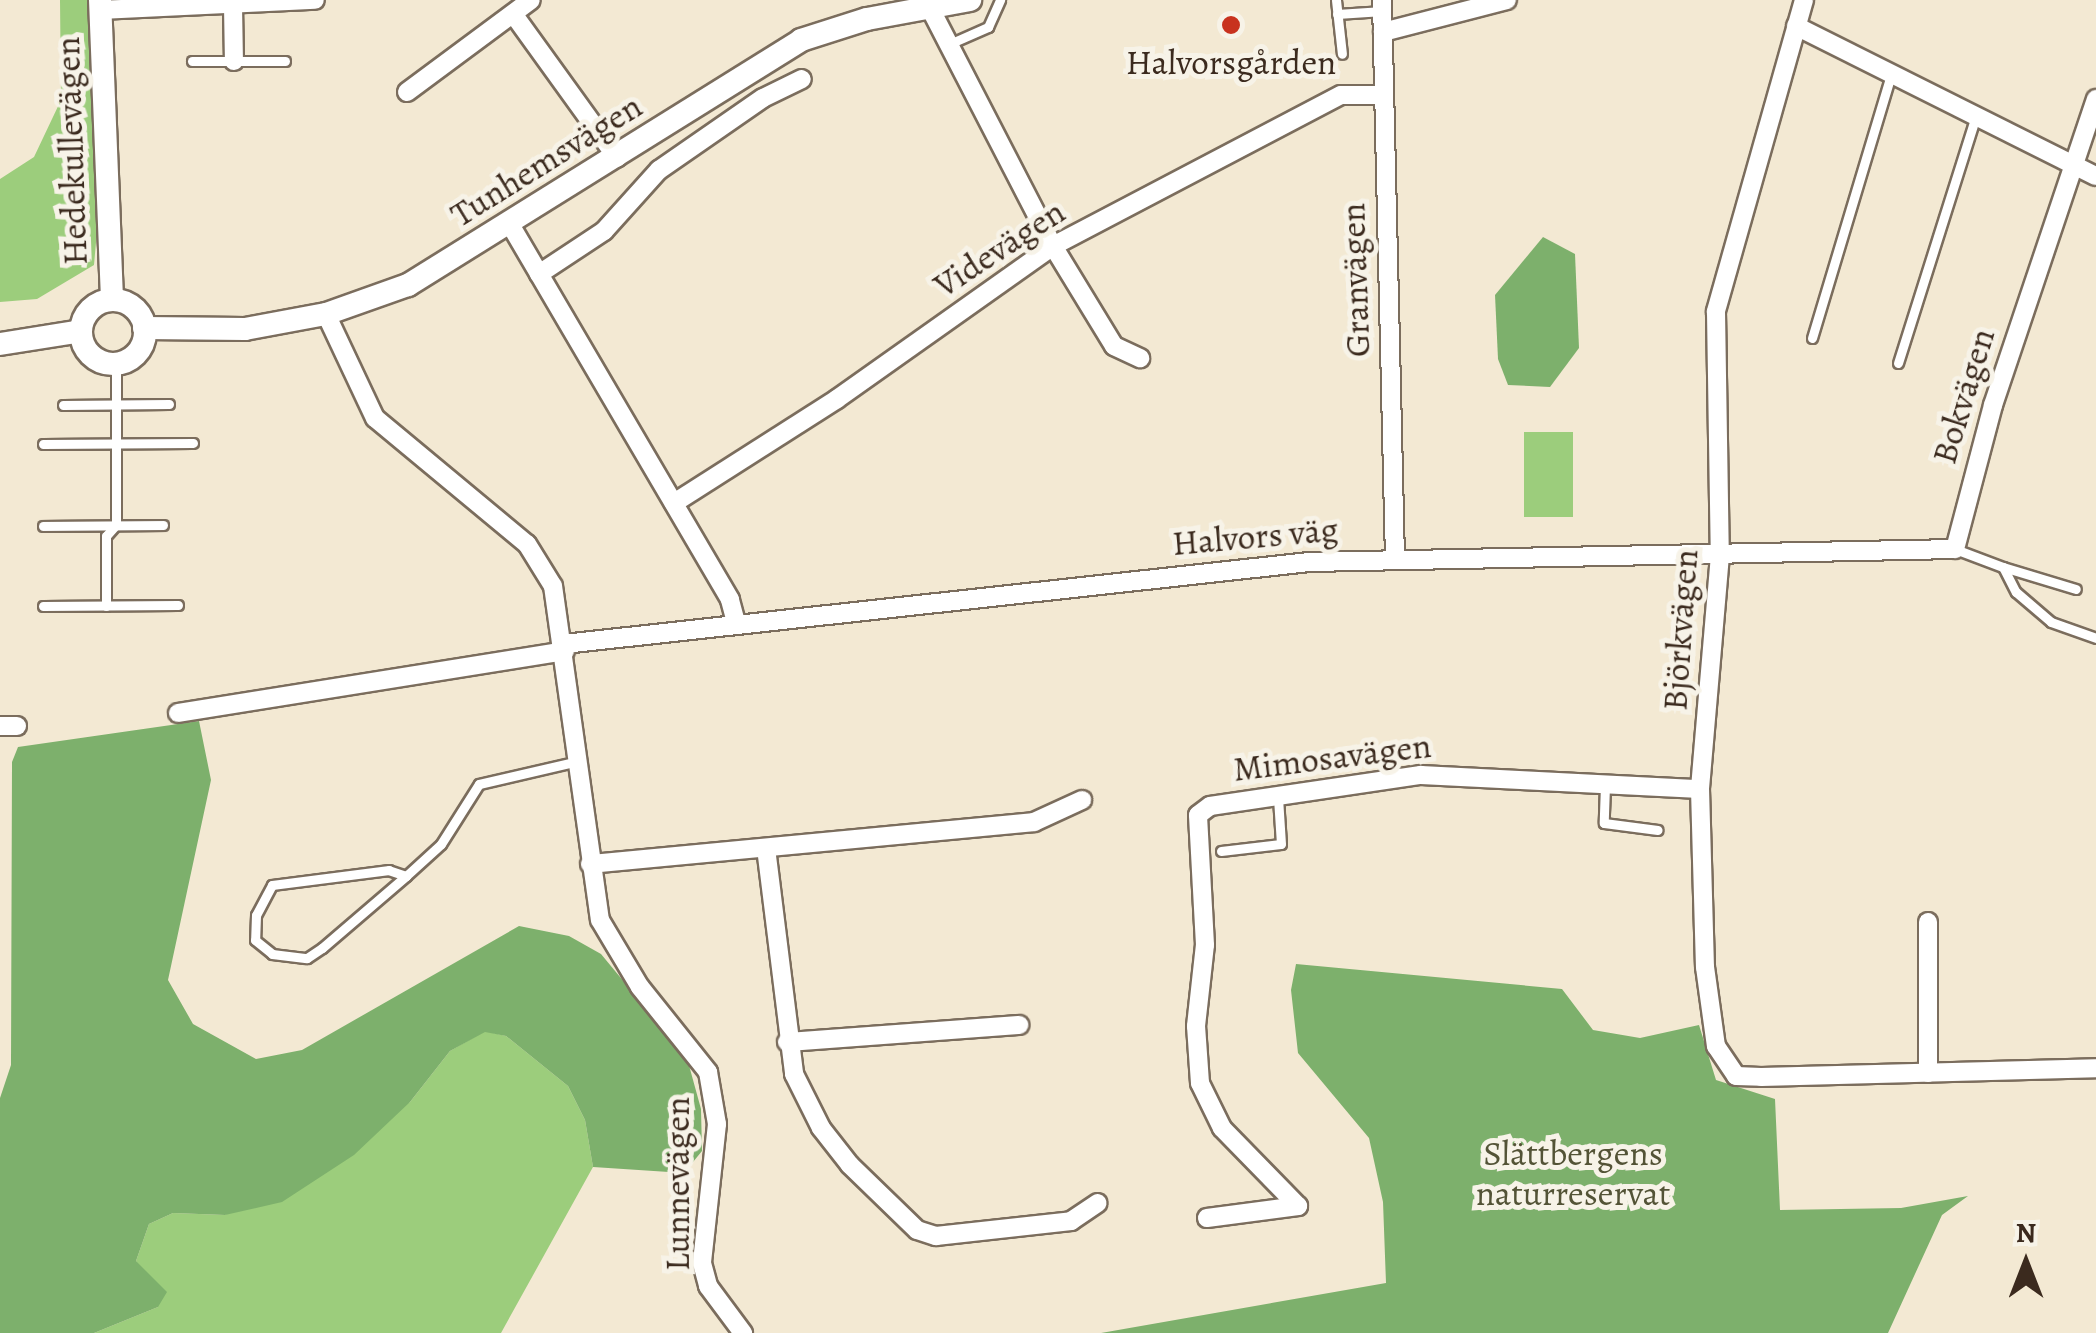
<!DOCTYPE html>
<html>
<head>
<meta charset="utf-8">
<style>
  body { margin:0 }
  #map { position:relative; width:2096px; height:1333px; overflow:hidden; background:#f3e9d3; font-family:Alegreya,serif }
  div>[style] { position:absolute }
  .green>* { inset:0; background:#9ccd7c; transform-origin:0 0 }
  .forest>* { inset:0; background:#7db06c }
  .roads { filter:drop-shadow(2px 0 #7b6d5d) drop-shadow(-2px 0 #7b6d5d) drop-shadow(0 2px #7b6d5d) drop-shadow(0 -2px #7b6d5d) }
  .service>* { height:9px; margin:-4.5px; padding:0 4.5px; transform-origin:4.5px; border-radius:4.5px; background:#fff }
  .minor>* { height:18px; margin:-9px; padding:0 9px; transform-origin:9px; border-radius:9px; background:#fff }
  .tertiary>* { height:22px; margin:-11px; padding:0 11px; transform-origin:11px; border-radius:11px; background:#fff }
  .tertiary>.ring { margin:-11px; padding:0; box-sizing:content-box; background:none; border:22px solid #fff; border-radius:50% }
  .dots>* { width:28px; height:28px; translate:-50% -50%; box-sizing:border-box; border:5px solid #f7f3e8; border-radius:50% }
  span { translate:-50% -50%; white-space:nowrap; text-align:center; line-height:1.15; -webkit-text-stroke:10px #f7f3e8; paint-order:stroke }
  .poi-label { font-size:35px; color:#3b2a1e }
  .street-label { font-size:35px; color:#3b2a1e }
  .park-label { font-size:35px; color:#535336 }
  .north { position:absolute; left:1976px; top:1213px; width:100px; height:100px; -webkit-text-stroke:8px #f7f3e8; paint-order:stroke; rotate:0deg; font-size:28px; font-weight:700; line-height:40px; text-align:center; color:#3b2a1e }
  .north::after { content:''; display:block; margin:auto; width:35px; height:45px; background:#3b2a1e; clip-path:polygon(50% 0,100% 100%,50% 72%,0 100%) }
</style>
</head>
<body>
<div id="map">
  <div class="green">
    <i style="clip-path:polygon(60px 0,89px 0,98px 220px,94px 265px,37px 299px,0 302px,0 179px,34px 157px,61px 100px)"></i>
    <i style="left:1524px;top:432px;width:49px;height:85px"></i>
    <i style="clip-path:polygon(485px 1031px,506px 1036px,568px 1086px,585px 1120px,593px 1167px,501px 1333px,94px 1333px,158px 1307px,136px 1261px,149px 1224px,173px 1213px,225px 1215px,410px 1102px,450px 1051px)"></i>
  </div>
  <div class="forest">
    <i style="clip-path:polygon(1543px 237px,1575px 254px,1579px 348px,1550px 387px,1508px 385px,1498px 359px,1495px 295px)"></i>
    <i style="clip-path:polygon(199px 721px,211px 780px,168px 980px,193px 1024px,256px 1059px,302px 1050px,519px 926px,569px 936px,601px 954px,687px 1058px,701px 1109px,702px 1151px,684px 1173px,593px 1167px,585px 1120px,568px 1086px,506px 1036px,485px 1032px,450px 1051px,410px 1102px,354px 1155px,282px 1202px,225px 1215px,173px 1213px,149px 1224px,136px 1261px,167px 1292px,158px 1307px,94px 1333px,0 1333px,0 1098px,11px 1065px,12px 762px,18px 747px)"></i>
    <i style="clip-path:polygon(1296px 964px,1562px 989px,1593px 1030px,1640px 1038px,1699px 1025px,1716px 1080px,1775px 1099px,1780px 1210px,1901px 1208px,1968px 1196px,1942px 1215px,1888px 1333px,1101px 1333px,1386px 1283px,1383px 1202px,1369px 1138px,1298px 1053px,1291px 990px)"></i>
  </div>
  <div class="roads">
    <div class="service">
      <i style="left:1336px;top:0;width:54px;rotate:83.7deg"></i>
      <i style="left:1337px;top:14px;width:46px;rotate:-3.7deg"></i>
      <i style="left:947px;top:45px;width:45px;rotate:-23.7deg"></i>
      <i style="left:988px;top:27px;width:30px;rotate:-66deg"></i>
      <i style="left:192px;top:61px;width:93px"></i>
      <i style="left:1812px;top:338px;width:275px;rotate:-73.3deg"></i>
      <i style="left:1898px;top:363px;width:256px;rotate:-72.5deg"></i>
      <i style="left:63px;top:405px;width:106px;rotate:-0.5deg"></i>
      <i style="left:43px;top:444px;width:150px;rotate:-0.4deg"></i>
      <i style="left:43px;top:526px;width:120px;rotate:-0.5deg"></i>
      <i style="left:1955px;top:549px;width:51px;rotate:20.6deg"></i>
      <i style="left:2003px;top:567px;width:28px;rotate:63deg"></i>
      <i style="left:2016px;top:592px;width:46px;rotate:40.6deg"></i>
      <i style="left:2051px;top:622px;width:48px;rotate:19.6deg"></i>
      <i style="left:2003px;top:567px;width:76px;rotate:16.8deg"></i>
      <i style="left:43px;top:606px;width:135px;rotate:-0.4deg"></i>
      <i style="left:106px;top:606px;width:70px;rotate:-90deg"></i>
      <i style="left:106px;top:536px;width:15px;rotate:-48deg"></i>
      <i style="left:116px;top:525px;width:162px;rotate:-90deg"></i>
      <i style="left:1605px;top:785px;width:38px;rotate:92deg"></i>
      <i style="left:1604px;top:823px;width:54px;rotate:7.4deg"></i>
      <i style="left:1221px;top:851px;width:60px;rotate:-6.7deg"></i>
      <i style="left:1281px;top:844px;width:47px;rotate:-93.7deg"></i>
      <i style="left:406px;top:876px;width:18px;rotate:-161deg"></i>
      <i style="left:389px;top:870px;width:118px;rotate:172.7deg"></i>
      <i style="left:272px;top:885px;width:34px;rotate:118deg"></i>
      <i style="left:256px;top:915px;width:25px;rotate:92deg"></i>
      <i style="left:255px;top:940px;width:22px;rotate:39deg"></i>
      <i style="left:272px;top:954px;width:35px;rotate:7deg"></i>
      <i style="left:307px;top:958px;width:18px;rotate:-34deg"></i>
      <i style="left:322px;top:948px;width:111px;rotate:-40.6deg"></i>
      <i style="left:406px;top:876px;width:47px;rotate:-42.4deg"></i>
      <i style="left:441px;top:844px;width:71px;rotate:-57.7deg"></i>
      <i style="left:479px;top:784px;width:98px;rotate:-13deg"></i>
    </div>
    <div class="minor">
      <i style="left:1382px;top:0;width:558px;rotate:88.67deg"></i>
      <i style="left:1804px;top:0;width:324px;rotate:105.8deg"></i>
      <i style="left:1716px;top:312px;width:243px;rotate:89.1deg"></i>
      <i style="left:1720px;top:555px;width:235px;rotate:94.9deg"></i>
      <i style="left:1700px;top:789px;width:178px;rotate:88.4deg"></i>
      <i style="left:1705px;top:967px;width:80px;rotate:82.1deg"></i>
      <i style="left:1716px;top:1046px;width:36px;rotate:56deg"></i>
      <i style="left:1736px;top:1076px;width:25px;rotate:2deg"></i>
      <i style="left:1761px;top:1077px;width:335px;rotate:-1.5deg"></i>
      <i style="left:233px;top:6px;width:55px;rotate:89deg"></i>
      <i style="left:930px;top:8px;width:268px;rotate:62.7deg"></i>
      <i style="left:1053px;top:246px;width:117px;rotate:58.6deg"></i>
      <i style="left:1114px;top:346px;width:29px;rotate:25deg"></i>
      <i style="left:100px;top:10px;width:215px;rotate:-2.7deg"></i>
      <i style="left:514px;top:15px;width:176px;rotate:54.2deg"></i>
      <i style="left:1796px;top:26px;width:335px;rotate:26.6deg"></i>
      <i style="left:1383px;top:32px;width:128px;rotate:-14.5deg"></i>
      <i style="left:407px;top:92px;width:154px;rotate:-36.6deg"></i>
      <i style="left:511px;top:226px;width:433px;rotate:59.6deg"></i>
      <i style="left:730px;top:600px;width:23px;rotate:75deg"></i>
      <i style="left:539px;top:274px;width:78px;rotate:-33.5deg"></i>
      <i style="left:604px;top:231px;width:82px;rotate:-48deg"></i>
      <i style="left:659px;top:170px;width:126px;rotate:-34.7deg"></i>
      <i style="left:763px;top:98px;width:43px;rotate:-26deg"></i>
      <i style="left:326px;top:314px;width:115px;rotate:64.8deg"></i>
      <i style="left:375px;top:418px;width:197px;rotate:39.7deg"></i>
      <i style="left:527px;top:544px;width:49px;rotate:58.2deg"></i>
      <i style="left:553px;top:586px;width:337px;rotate:82deg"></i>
      <i style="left:600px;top:920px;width:78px;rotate:59.2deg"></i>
      <i style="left:640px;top:987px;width:109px;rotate:51.3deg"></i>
      <i style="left:708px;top:1072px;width:53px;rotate:80.2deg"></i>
      <i style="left:717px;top:1124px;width:140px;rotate:96.2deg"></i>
      <i style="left:702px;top:1263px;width:24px;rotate:75deg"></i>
      <i style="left:708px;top:1286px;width:59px;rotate:53.3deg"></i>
      <i style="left:674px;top:503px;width:193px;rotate:-32.5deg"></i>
      <i style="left:837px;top:399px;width:265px;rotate:-35.3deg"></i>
      <i style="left:1053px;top:246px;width:325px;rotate:-27.7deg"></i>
      <i style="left:1341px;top:95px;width:42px"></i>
      <i style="left:564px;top:644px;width:749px;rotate:-6.28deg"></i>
      <i style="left:1309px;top:562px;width:646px;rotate:-1.15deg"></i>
      <i style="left:1955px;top:549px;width:149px;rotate:-75.2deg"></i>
      <i style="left:1993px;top:405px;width:323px;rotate:-71.4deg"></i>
      <i style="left:178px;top:713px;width:392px;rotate:-9.1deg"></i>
      <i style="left:0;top:726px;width:17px"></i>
      <i style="left:766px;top:848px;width:228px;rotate:82.9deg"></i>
      <i style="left:794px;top:1074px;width:60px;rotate:63.4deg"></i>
      <i style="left:821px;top:1128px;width:47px;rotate:51.9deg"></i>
      <i style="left:850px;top:1165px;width:93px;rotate:44.1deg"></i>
      <i style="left:917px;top:1230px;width:20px;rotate:18deg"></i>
      <i style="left:936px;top:1236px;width:136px;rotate:-6.3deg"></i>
      <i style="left:1071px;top:1221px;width:32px;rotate:-34deg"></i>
      <i style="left:590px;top:864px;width:446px;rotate:-5.4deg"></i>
      <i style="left:1034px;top:822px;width:53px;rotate:-24.6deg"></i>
      <i style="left:1928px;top:922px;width:151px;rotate:90deg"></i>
      <i style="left:787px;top:1042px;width:233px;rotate:-4.2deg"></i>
      <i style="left:1207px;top:1218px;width:92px;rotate:-7.5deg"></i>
      <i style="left:1298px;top:1206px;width:109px;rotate:-134.3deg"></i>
      <i style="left:1222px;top:1128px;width:50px;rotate:-116.1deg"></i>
      <i style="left:1200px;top:1083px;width:57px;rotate:-94deg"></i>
      <i style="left:1196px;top:1026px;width:81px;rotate:-83.7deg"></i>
      <i style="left:1205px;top:945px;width:130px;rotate:-93.1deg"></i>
      <i style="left:1198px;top:815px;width:15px;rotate:-37deg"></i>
      <i style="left:1210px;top:806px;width:213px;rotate:-8.4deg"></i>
      <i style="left:1421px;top:775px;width:279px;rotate:2.9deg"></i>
    </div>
    <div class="tertiary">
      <i style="left:100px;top:0;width:300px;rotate:87.7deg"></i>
      <i class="ring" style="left:81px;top:300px;width:42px;height:42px"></i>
      <i style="left:144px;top:328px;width:101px;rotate:0.6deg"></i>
      <i style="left:245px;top:329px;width:82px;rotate:-10.5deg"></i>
      <i style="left:326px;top:314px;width:87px;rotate:-19.5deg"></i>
      <i style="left:408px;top:285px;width:463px;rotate:-31.9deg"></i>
      <i style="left:801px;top:40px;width:69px;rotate:-17.7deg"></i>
      <i style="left:867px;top:19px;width:105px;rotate:-10.5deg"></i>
      <i style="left:0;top:344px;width:82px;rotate:-9.1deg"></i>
    </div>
  </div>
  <div class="dots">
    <i style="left:1231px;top:25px;background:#c8321e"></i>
  </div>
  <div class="poi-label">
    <span style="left:1231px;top:62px">Halvorsgården</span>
  </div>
  <div class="street-label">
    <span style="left:71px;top:151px;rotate:-92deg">Hedekullevägen</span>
    <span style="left:546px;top:160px;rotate:-32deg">Tunhemsvägen</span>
    <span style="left:999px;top:248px;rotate:-33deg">Videvägen</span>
    <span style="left:1355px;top:280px;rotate:-92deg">Granvägen</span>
    <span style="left:1963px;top:396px;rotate:-73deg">Bokvägen</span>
    <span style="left:1255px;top:536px;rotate:-5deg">Halvors väg</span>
    <span style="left:1680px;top:630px;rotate:-86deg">Björkvägen</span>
    <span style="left:1332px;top:757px;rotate:-7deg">Mimosavägen</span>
    <span style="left:677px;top:1184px;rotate:-90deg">Lunnevägen</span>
  </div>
  <div class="park-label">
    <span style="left:1573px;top:1173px">Slättbergens<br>naturreservat</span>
  </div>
  <div class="north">N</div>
</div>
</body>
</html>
